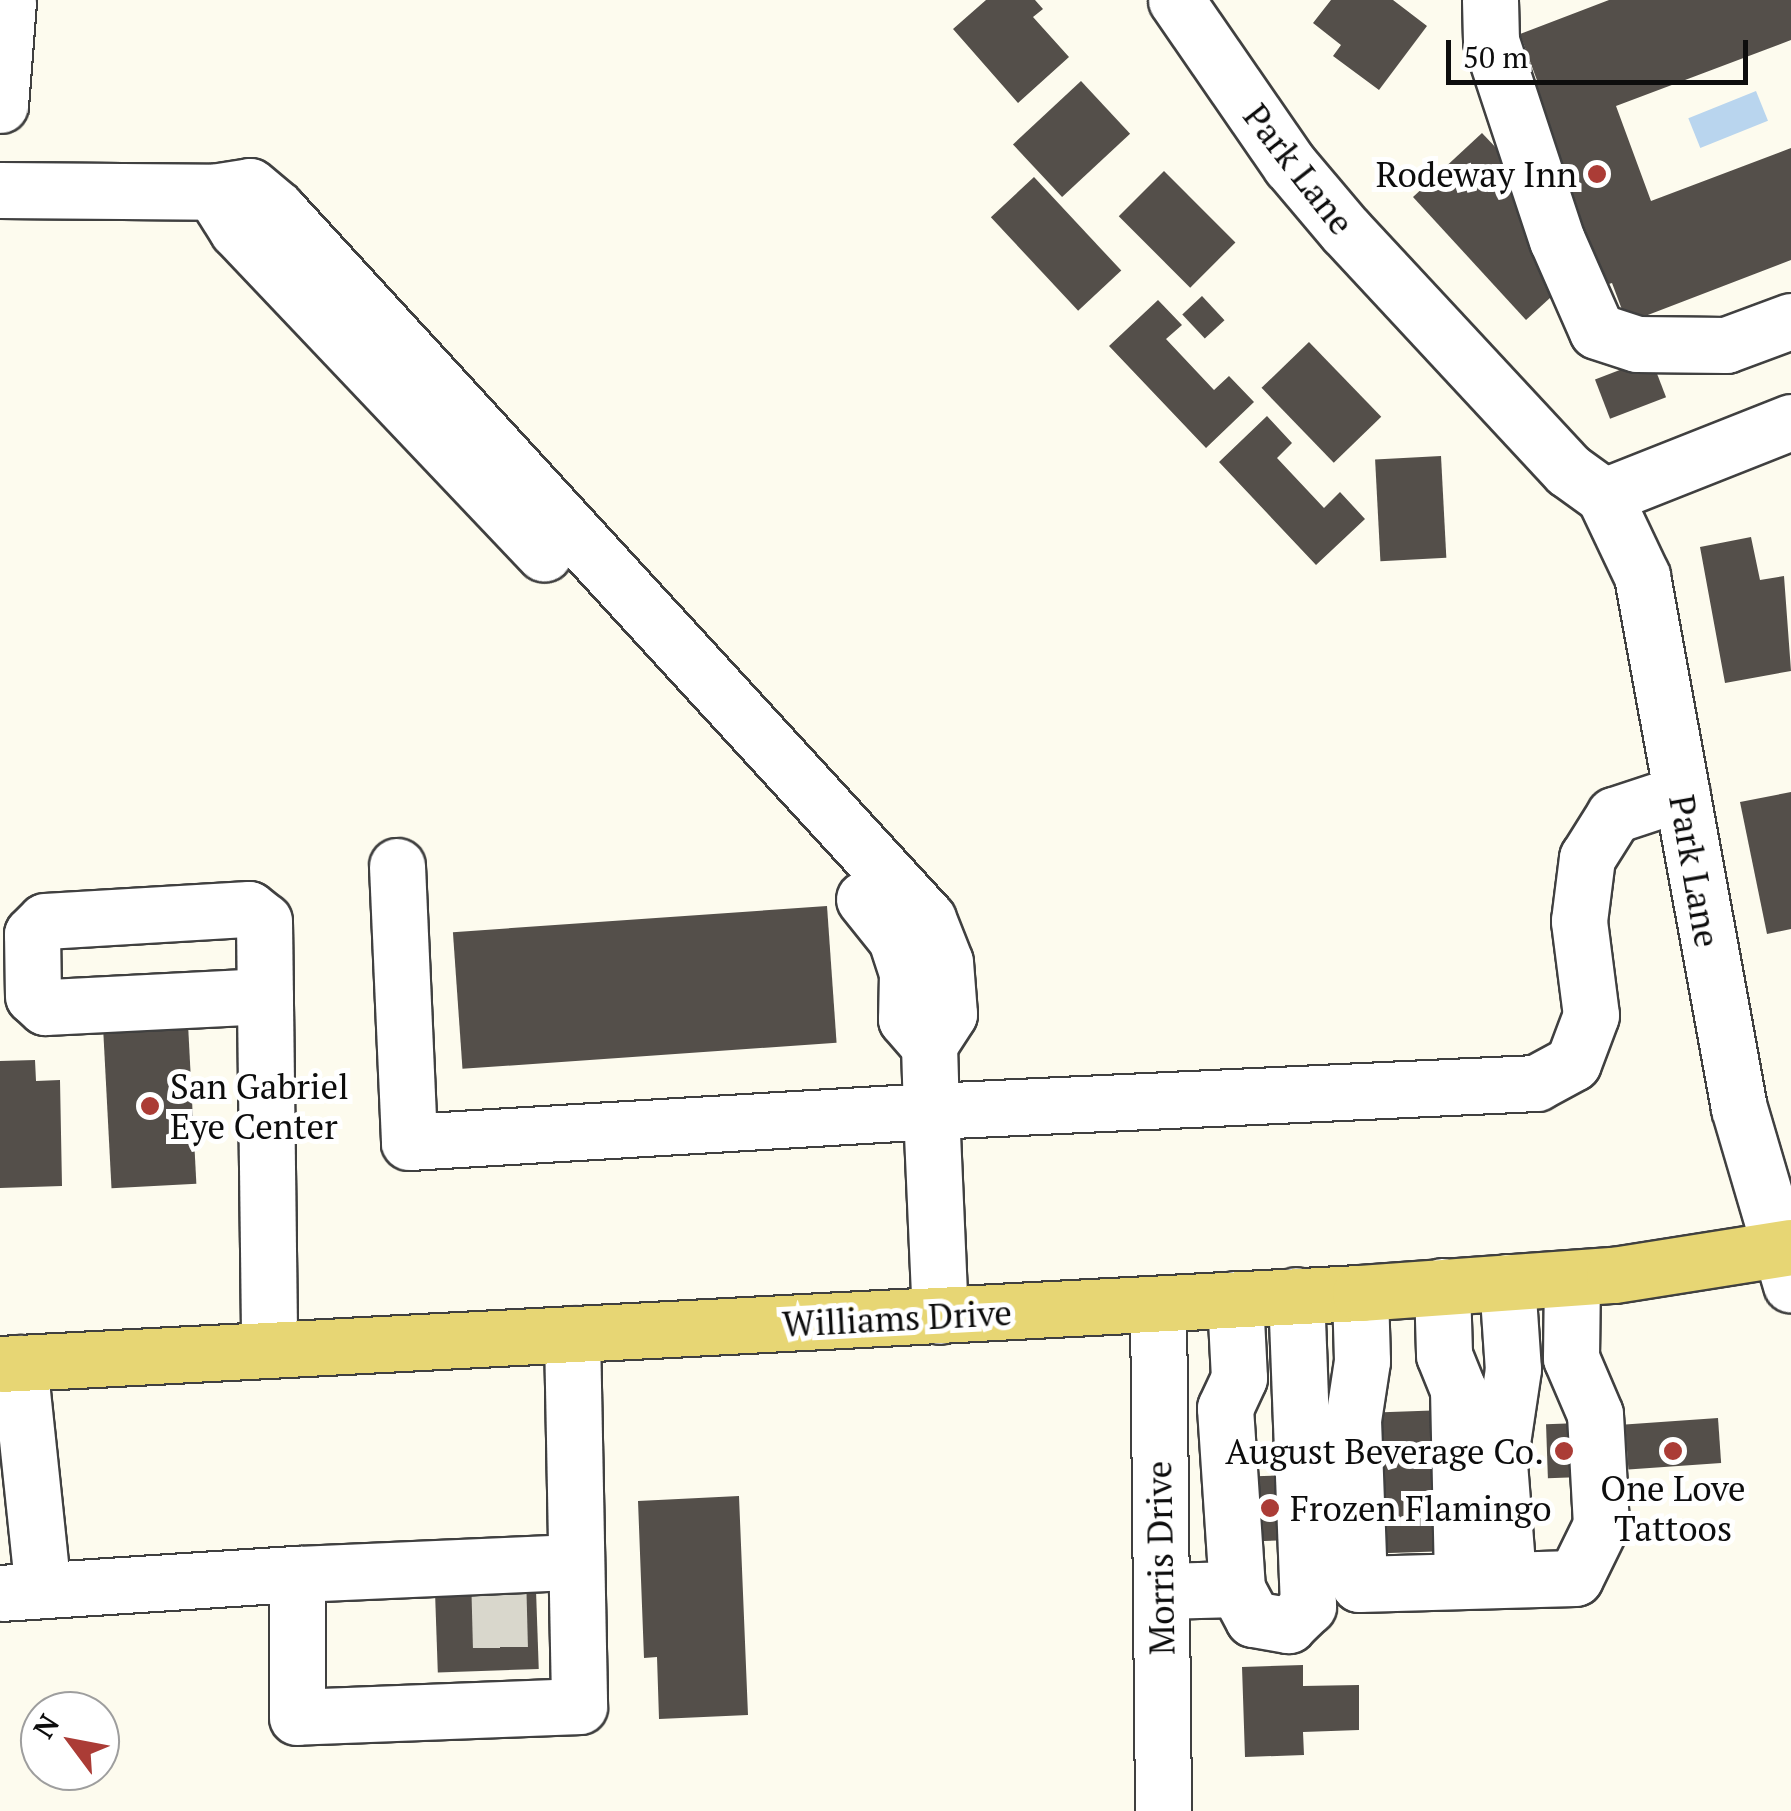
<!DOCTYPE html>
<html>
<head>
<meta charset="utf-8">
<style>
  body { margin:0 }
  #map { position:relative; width:1791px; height:1811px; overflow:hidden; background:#fdfbee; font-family:"PT Serif",serif }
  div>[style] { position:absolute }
  .water>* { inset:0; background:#b9d5ee; transform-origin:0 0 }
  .building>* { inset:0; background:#544f4a; transform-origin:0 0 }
  .minor-tunnel>* { height:55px; margin-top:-27.5px; transform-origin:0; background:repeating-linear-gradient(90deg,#d9d7cc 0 55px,transparent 0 83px) }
  .roads { filter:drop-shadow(2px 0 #404040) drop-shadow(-2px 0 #404040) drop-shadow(0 2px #404040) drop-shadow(0 -2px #404040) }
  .minor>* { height:55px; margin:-27.5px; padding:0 27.5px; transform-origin:27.5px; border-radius:27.5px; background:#fff }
  .major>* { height:55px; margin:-27.5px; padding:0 27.5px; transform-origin:27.5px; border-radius:27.5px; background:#e7d674 }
  .dots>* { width:28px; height:28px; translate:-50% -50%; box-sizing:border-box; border:5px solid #fff; border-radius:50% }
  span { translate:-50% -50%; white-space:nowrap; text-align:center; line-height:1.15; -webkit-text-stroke:10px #fff; paint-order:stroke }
  .street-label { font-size:35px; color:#0d0d0d }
  .poi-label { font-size:35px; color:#0d0d0d }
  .right { translate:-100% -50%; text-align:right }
  .left { translate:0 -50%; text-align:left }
  .north { position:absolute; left:20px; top:1691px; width:100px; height:100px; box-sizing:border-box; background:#fff; border:2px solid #9e9e9e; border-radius:50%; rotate:302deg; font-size:28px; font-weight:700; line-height:40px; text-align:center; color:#0d0d0d }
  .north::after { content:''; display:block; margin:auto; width:35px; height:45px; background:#ab3c36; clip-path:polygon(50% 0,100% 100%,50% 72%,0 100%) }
  .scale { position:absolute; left:1446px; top:40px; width:302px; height:45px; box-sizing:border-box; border:5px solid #0d0d0d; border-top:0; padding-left:12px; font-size:30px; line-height:35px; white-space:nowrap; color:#0d0d0d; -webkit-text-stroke:8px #fff; paint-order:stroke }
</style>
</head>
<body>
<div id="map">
  <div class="water">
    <i style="left:1756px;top:91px;width:32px;height:73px;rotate:68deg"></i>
  </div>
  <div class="building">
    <i style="clip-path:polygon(986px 0,1035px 0,1043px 9px,1033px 17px,1069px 57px,1018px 103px,953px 29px)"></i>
    <i style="clip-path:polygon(1331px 0,1393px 0,1427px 26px,1379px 90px,1333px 56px,1341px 45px,1313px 23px)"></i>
    <i style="clip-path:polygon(1609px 0,1791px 0,1791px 40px,1616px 106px,1651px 201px,1791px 148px,1791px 260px,1627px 323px,1612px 283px,1596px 288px,1521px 89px,1538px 83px,1520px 34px)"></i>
    <i style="left:1081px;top:81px;width:72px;height:93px;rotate:47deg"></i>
    <i style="clip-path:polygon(1482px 133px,1500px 152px,1551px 297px,1526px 320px,1413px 197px)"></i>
    <i style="left:1164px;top:171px;width:101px;height:64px;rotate:45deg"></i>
    <i style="left:1034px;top:177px;width:128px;height:59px;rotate:47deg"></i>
    <i style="left:1202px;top:296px;width:33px;height:27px;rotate:47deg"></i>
    <i style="clip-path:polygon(1158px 300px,1182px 325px,1166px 339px,1214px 390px,1229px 376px,1254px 402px,1206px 448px,1109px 346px)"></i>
    <i style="left:1309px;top:342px;width:104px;height:66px;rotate:46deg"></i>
    <i style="left:1651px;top:358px;width:42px;height:60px;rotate:69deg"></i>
    <i style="clip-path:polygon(1267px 416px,1292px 443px,1277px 458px,1324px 508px,1340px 492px,1365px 519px,1316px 565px,1219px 462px)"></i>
    <i style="left:1441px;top:456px;width:102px;height:66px;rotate:87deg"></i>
    <i style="clip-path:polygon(1751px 537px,1760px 580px,1784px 576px,1791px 671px,1725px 683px,1700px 547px)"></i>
    <i style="clip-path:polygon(1791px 792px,1791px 929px,1767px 934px,1740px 802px)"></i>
    <i style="left:827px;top:906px;width:137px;height:375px;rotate:86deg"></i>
    <i style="left:188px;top:1024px;width:160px;height:85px;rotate:87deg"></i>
    <i style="clip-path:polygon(35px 1060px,36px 1081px,60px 1080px,62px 1186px,0 1188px,0 1061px)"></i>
    <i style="left:1446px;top:1410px;width:141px;height:77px;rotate:88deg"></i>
    <i style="left:1718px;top:1418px;width:45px;height:93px;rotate:86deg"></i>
    <i style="left:1580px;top:1423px;width:54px;height:34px;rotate:88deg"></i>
    <i style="left:1290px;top:1475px;width:65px;height:43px;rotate:88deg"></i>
    <i style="clip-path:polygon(739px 1496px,748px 1715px,659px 1719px,657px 1657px,644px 1658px,638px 1501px)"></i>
    <i style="left:536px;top:1590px;width:79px;height:101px;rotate:88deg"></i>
    <i style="clip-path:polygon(1303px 1665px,1303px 1686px,1359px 1685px,1359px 1730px,1303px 1732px,1304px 1755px,1245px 1757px,1242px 1667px)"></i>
  </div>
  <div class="minor-tunnel">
    <i style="left:499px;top:1592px;width:78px;rotate:88.5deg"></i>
  </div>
  <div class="roads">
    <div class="minor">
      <i style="left:1176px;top:0;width:201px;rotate:55.4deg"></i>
      <i style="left:1290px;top:165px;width:85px;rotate:49.8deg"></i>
      <i style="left:1345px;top:230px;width:328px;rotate:47.1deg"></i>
      <i style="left:1568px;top:470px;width:44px;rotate:35.8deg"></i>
      <i style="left:1604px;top:496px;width:89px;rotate:64.6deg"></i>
      <i style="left:1642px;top:576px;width:541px;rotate:79.67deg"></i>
      <i style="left:1739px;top:1108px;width:184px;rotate:73.6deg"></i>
      <i style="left:1490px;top:0;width:41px;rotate:88.6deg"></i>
      <i style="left:1491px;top:41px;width:210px;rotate:71.7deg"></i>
      <i style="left:1557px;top:240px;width:99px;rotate:66.3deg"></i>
      <i style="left:1597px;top:331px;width:42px;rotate:18deg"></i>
      <i style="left:1637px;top:344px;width:89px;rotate:0.6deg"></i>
      <i style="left:1726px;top:345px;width:69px;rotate:-20.3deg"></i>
      <i style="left:0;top:105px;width:105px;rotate:-85.6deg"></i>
      <i style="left:0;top:190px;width:213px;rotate:0.5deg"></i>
      <i style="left:213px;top:192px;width:37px;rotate:-9deg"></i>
      <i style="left:250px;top:186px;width:35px;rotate:40deg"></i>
      <i style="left:277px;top:209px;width:963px;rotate:47.48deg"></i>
      <i style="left:928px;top:919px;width:46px;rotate:68.4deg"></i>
      <i style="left:945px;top:962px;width:52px;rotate:85.6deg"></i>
      <i style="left:949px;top:1014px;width:37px;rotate:123deg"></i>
      <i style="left:929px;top:1045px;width:66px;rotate:88.3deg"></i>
      <i style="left:931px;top:1111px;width:606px;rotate:-2.65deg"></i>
      <i style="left:1536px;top:1083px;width:42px;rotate:-28.4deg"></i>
      <i style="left:1573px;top:1063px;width:51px;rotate:-69.4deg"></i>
      <i style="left:1591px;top:1015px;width:95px;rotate:-97.3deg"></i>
      <i style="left:1579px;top:921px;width:64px;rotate:-82.8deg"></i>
      <i style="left:1587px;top:858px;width:51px;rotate:-57.9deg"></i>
      <i style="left:1614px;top:815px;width:71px;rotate:-18.2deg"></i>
      <i style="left:213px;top:192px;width:45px;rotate:57.7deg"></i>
      <i style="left:237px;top:230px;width:446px;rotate:46.5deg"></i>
      <i style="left:1604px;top:496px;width:201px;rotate:-21.6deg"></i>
      <i style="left:397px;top:866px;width:276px;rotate:87.5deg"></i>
      <i style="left:409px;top:1142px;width:523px;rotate:-3.4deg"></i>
      <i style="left:931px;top:1111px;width:205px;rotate:87.5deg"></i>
      <i style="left:864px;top:899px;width:51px;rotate:51.3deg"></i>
      <i style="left:896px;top:939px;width:36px;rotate:72deg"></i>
      <i style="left:907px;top:973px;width:46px;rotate:91.2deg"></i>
      <i style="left:906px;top:1019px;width:35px;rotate:49deg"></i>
      <i style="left:265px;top:996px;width:220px;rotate:177.1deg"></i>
      <i style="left:45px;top:1007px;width:16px;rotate:-137deg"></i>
      <i style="left:33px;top:996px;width:62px;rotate:-90.9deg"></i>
      <i style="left:32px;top:934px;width:18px;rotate:-45deg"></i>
      <i style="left:45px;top:921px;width:204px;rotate:-3.4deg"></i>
      <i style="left:249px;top:909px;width:19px;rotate:39deg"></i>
      <i style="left:264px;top:921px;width:428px;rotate:89.3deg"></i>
      <i style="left:1507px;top:1282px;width:87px;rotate:86.1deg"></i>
      <i style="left:1513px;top:1369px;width:95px;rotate:98.5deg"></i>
      <i style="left:1499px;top:1463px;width:115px;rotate:85.5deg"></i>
      <i style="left:1442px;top:1286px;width:69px;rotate:88.3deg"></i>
      <i style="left:1444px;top:1355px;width:37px;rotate:68deg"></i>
      <i style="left:1458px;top:1389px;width:192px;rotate:88.8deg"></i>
      <i style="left:1360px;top:1293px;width:68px;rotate:88.3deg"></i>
      <i style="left:1362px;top:1361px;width:60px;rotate:98.7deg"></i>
      <i style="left:1353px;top:1420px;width:164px;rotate:87.9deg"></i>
      <i style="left:1359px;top:1584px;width:216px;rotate:-1.6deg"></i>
      <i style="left:1575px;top:1578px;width:59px;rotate:-63.9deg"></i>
      <i style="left:1601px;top:1525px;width:111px;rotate:-93.1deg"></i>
      <i style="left:1595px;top:1414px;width:61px;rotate:-113.2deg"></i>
      <i style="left:1571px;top:1358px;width:80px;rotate:-89.3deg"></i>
      <i style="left:1235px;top:1299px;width:79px;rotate:87.1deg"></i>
      <i style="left:1239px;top:1378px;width:33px;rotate:115deg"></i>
      <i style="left:1225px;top:1408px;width:181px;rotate:86.2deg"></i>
      <i style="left:1158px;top:1304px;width:507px;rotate:89.43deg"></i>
      <i style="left:572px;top:1334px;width:372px;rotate:88.9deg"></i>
      <i style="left:579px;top:1706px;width:282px;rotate:177.8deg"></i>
      <i style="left:297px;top:1717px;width:143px;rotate:-90deg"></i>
      <i style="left:297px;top:1574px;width:279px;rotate:-2.5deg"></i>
      <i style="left:19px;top:1363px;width:228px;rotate:84deg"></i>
      <i style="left:1161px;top:1591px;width:76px;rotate:-1.5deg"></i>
      <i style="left:1237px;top:1589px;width:34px;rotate:62deg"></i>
      <i style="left:1253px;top:1619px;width:36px;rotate:10deg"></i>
      <i style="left:1288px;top:1625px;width:28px;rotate:-44deg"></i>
      <i style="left:1308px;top:1606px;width:311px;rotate:-92.2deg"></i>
      <i style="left:0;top:1593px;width:298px;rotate:-3.7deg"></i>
    </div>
    <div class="major">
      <i style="left:0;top:1364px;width:1362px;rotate:-2.99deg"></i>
      <i style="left:1360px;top:1293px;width:255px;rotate:-4.1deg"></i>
      <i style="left:1614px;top:1275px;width:179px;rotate:-9deg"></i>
    </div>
  </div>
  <div class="dots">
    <i style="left:1597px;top:174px;background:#ab3c36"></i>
    <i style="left:150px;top:1106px;background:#ab3c36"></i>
    <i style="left:1564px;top:1451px;background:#ab3c36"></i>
    <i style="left:1673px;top:1451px;background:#ab3c36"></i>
    <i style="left:1270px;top:1508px;background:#ab3c36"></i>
  </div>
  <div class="street-label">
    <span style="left:1299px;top:169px;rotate:52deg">Park Lane</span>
    <span style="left:1695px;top:871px;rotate:80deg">Park Lane</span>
    <span style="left:897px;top:1318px;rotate:-3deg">Williams Drive</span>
    <span style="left:1160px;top:1558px;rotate:-91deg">Morris Drive</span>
  </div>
  <div class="poi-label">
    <span class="right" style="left:1577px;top:174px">Rodeway Inn</span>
    <span class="left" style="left:170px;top:1106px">San Gabriel<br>Eye Center</span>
    <span class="right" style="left:1544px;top:1451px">August Beverage Co.</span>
    <span style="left:1673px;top:1508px">One Love<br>Tattoos</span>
    <span class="left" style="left:1290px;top:1508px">Frozen Flamingo</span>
  </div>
  <div class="north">N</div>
  <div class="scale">50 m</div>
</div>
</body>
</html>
